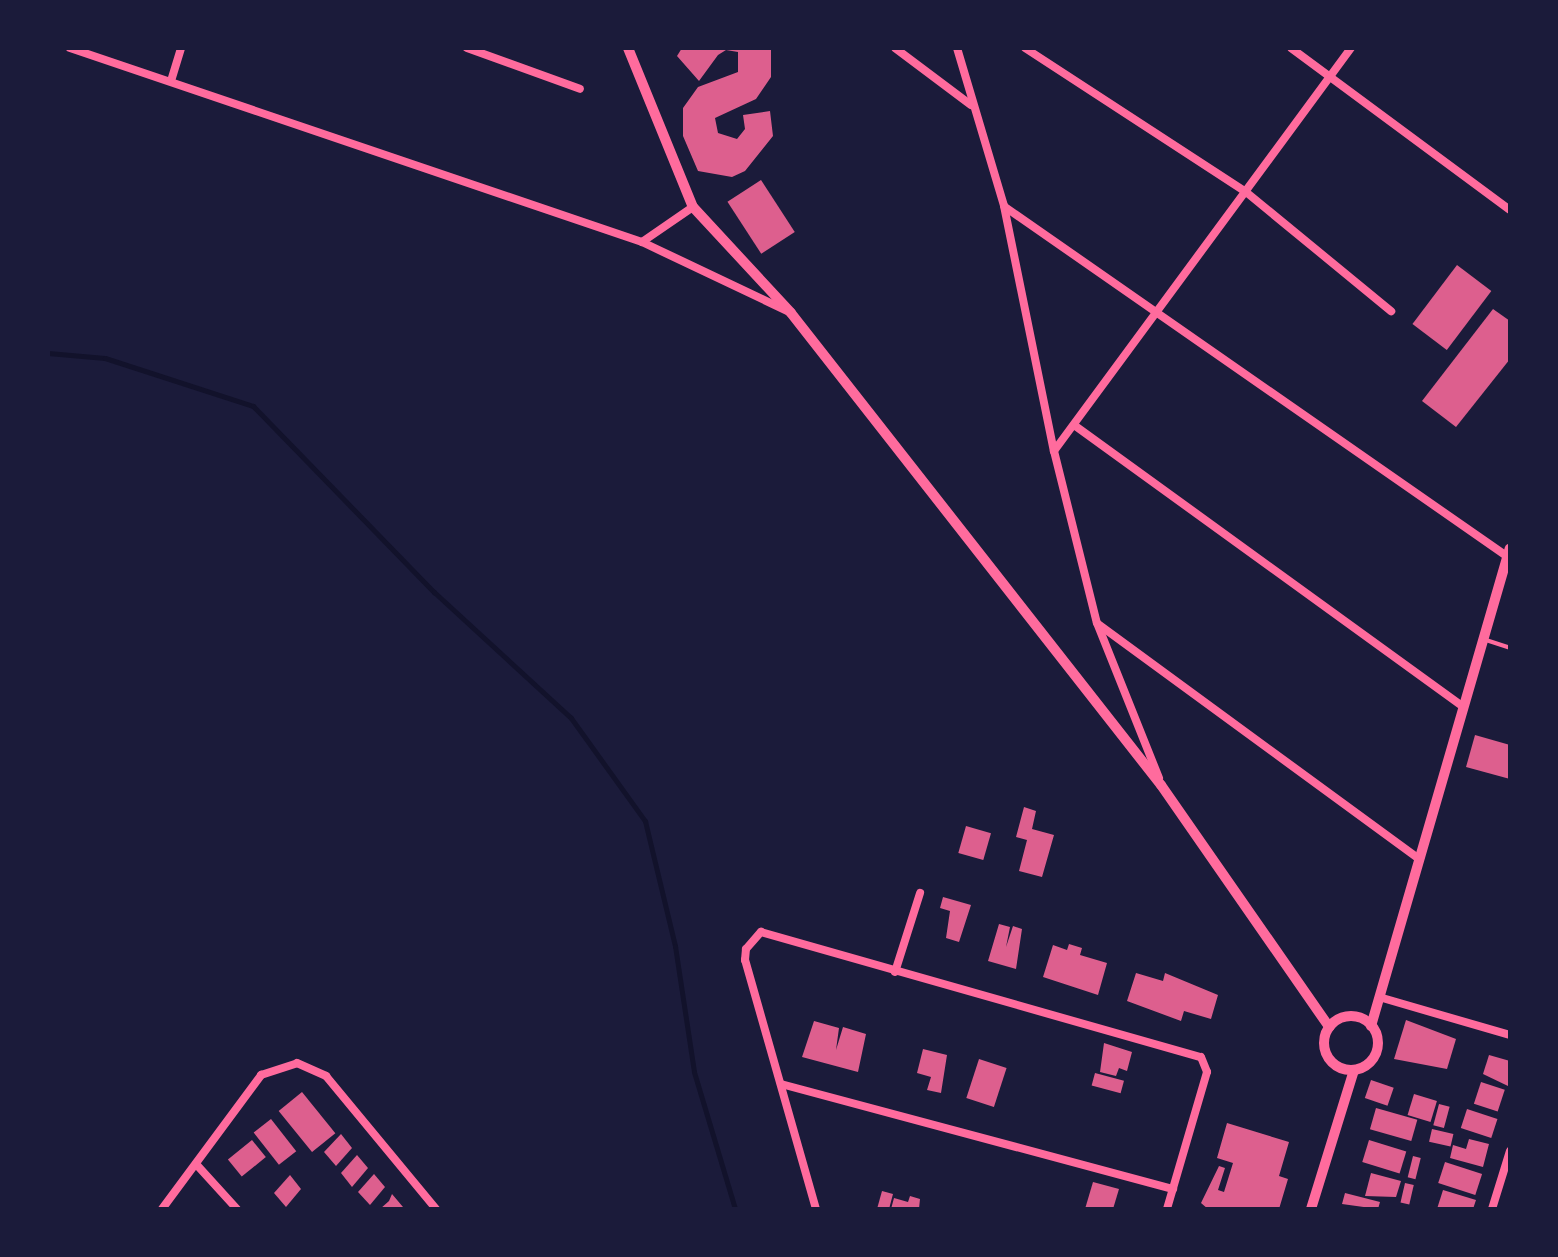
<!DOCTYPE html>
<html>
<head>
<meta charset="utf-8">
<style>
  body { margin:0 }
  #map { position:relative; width:1558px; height:1257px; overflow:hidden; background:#1b1b3a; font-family:"Noto Sans",sans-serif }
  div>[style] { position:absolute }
  .stream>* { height:5px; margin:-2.5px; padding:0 2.5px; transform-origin:2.5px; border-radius:2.5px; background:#12122b }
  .building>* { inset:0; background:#dd5f8e; transform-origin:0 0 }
  .service>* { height:4px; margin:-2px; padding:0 2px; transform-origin:2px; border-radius:2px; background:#ff6b9d }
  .minor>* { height:8px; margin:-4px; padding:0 4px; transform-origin:4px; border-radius:4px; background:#ff6b9d }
  .tertiary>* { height:10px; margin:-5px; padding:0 5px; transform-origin:5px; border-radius:5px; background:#ff6b9d }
  .tertiary>.ring { margin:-5px; padding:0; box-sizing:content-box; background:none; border:10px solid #ff6b9d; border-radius:50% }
  span { translate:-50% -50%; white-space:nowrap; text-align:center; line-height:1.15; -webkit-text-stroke:6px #1b1b3a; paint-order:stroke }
  .frame { position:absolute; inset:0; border:50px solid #1b1b3a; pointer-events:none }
</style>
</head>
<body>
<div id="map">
  <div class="stream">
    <i style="left:48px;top:353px;width:57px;rotate:5deg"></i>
    <i style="left:105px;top:358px;width:156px;rotate:18deg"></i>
    <i style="left:253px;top:406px;width:260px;rotate:45.8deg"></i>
    <i style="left:434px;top:592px;width:186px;rotate:42.6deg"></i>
    <i style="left:571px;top:718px;width:127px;rotate:54.3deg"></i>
    <i style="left:645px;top:821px;width:129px;rotate:76.5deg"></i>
    <i style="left:675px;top:946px;width:127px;rotate:81.4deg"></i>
    <i style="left:694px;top:1072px;width:143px;rotate:73.3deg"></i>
  </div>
  <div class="building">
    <i style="clip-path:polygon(682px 48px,771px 48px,771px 77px,756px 99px,715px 118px,718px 133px,737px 139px,745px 129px,743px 115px,770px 111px,773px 136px,745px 171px,732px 177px,698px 171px,683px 136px,683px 108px,698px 87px,738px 72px,738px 52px,726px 50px,718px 55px,699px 81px,677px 56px)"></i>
    <i style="left:761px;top:180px;width:62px;height:40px;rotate:57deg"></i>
    <i style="left:1457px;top:265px;width:43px;height:74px;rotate:37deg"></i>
    <i style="clip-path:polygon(1493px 309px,1510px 321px,1510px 359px,1456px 427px,1422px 401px)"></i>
    <i style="clip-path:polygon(1475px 735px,1510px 745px,1510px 779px,1466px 767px)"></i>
    <i style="clip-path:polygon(1024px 807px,1036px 811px,1032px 829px,1054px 835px,1042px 877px,1019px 871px,1027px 840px,1016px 837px)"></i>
    <i style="left:966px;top:826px;width:26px;height:28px;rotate:16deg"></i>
    <i style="clip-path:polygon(943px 897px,971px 905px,959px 942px,946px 938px,950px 911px,940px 908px)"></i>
    <i style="clip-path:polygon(999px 924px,1010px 927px,1006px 947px,1013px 926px,1022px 929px,1016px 969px,988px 961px)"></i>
    <i style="clip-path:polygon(1069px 944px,1082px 948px,1080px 955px,1107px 963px,1098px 995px,1043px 977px,1053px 945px,1067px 950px)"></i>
    <i style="clip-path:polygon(1136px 973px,1163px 981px,1165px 973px,1218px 995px,1211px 1019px,1184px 1011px,1181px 1021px,1127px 1001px)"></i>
    <i style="clip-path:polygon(1406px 1020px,1456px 1039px,1447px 1069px,1394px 1059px)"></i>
    <i style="clip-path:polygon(814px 1021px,839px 1028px,836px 1050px,843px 1027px,866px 1034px,858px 1072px,802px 1057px)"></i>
    <i style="clip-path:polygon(1104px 1043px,1132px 1052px,1127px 1071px,1119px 1068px,1116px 1076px,1100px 1072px)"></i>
    <i style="clip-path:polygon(923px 1049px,947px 1055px,941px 1093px,927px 1090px,931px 1077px,917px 1073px)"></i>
    <i style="clip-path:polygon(1489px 1055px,1510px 1061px,1508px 1086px,1483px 1074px)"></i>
    <i style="left:979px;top:1059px;width:29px;height:41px;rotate:18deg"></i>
    <i style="left:1095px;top:1073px;width:30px;height:13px;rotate:15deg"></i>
    <i style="left:1371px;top:1080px;width:24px;height:19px;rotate:19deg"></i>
    <i style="left:1481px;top:1082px;width:25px;height:23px;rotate:18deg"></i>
    <i style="left:302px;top:1092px;width:53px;height:30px;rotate:51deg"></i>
    <i style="left:1414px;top:1094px;width:24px;height:22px;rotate:17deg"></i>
    <i style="left:1439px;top:1104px;width:11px;height:22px;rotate:15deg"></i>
    <i style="left:1376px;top:1108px;width:43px;height:22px;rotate:16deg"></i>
    <i style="left:1467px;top:1109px;width:32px;height:20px;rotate:18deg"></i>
    <i style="left:271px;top:1119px;width:41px;height:22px;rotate:52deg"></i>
    <i style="clip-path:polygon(1227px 1123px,1289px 1142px,1279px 1176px,1288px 1179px,1279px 1209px,1208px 1209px,1201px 1203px,1219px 1166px,1225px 1168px,1218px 1190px,1224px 1192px,1233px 1163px,1217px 1158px)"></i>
    <i style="left:1432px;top:1129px;width:22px;height:13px;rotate:13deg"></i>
    <i style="clip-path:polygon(341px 1134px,352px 1148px,336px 1166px,324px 1152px)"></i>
    <i style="clip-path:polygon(1469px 1139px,1489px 1144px,1483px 1167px,1450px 1158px,1453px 1145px,1466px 1149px)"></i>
    <i style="left:252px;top:1140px;width:22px;height:31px;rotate:51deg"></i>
    <i style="left:1369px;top:1140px;width:39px;height:23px;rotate:17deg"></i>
    <i style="clip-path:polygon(357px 1155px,368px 1168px,352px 1187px,341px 1173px)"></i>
    <i style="left:1413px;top:1156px;width:8px;height:22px;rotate:14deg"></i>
    <i style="left:1445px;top:1162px;width:39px;height:22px;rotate:18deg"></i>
    <i style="clip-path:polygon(1371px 1173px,1401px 1181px,1396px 1197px,1365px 1196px)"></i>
    <i style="clip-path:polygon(374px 1174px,385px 1187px,370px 1205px,358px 1192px)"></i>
    <i style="clip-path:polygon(290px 1175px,301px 1189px,286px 1207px,274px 1193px)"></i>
    <i style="clip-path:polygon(1093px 1182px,1119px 1189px,1113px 1209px,1085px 1209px)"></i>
    <i style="left:1405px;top:1183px;width:9px;height:20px;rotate:13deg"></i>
    <i style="clip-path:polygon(1443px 1190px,1476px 1200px,1473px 1209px,1437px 1209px)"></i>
    <i style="clip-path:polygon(882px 1191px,893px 1194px,889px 1209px,877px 1209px)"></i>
    <i style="clip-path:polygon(1345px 1193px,1380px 1202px,1378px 1209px,1342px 1204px)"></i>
    <i style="clip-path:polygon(392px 1194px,403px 1207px,380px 1209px,389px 1201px)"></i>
    <i style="clip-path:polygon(910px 1196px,920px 1199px,919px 1209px,891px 1209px,894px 1198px,908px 1202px)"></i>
  </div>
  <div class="service">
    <i style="left:1486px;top:640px;width:25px;rotate:18deg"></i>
  </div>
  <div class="minor">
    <i style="left:70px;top:48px;width:604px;rotate:18.73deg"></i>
    <i style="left:642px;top:242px;width:161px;rotate:25.4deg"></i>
    <i style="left:467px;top:48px;width:120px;rotate:19.9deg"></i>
    <i style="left:895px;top:48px;width:95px;rotate:36.9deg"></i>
    <i style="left:957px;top:48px;width:165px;rotate:73.4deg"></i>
    <i style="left:1004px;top:206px;width:250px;rotate:78.5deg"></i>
    <i style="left:1054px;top:451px;width:177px;rotate:76deg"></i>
    <i style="left:1097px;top:623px;width:167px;rotate:68.2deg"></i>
    <i style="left:1025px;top:48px;width:264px;rotate:33.1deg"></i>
    <i style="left:1246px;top:192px;width:188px;rotate:39.4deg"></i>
    <i style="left:1291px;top:48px;width:272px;rotate:36.5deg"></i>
    <i style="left:171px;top:81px;width:34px;rotate:-73deg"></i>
    <i style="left:1005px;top:207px;width:613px;rotate:34.83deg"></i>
    <i style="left:642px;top:242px;width:62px;rotate:-34.5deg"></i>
    <i style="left:1074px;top:425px;width:480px;rotate:35.9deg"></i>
    <i style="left:1054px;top:451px;width:501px;rotate:-53.61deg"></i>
    <i style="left:1098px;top:624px;width:398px;rotate:36.2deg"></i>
    <i style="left:895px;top:972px;width:83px;rotate:-72.4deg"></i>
    <i style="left:1379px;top:997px;width:136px;rotate:16.2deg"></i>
    <i style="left:781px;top:1084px;width:406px;rotate:15deg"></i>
    <i style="left:196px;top:1164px;width:61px;rotate:47.7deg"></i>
    <i style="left:162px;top:1209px;width:167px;rotate:-53.5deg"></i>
    <i style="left:261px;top:1075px;width:38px;rotate:-18deg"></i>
    <i style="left:297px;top:1063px;width:32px;rotate:24deg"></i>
    <i style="left:326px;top:1076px;width:173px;rotate:50.4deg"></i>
    <i style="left:816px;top:1209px;width:259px;rotate:-105.9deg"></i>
    <i style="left:745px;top:960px;width:11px;rotate:-85deg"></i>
    <i style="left:746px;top:949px;width:23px;rotate:-49deg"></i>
    <i style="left:761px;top:932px;width:457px;rotate:15.9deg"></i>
    <i style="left:1201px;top:1057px;width:16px;rotate:68deg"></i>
    <i style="left:1207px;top:1072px;width:143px;rotate:106.3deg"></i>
    <i style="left:1492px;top:1209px;width:61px;rotate:-72.8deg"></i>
  </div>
  <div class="tertiary">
    <i style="left:628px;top:48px;width:172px;rotate:67.8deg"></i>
    <i style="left:693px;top:207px;width:144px;rotate:47.2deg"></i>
    <i style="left:791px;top:313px;width:600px;rotate:51.91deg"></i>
    <i style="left:1161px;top:785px;width:295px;rotate:55.2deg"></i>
    <i class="ring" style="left:1324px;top:1016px;width:44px;height:44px"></i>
    <i style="left:1371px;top:1026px;width:497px;rotate:-73.8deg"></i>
    <i style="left:1311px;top:1209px;width:145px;rotate:-72.8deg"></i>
  </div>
  <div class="frame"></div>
</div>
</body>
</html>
